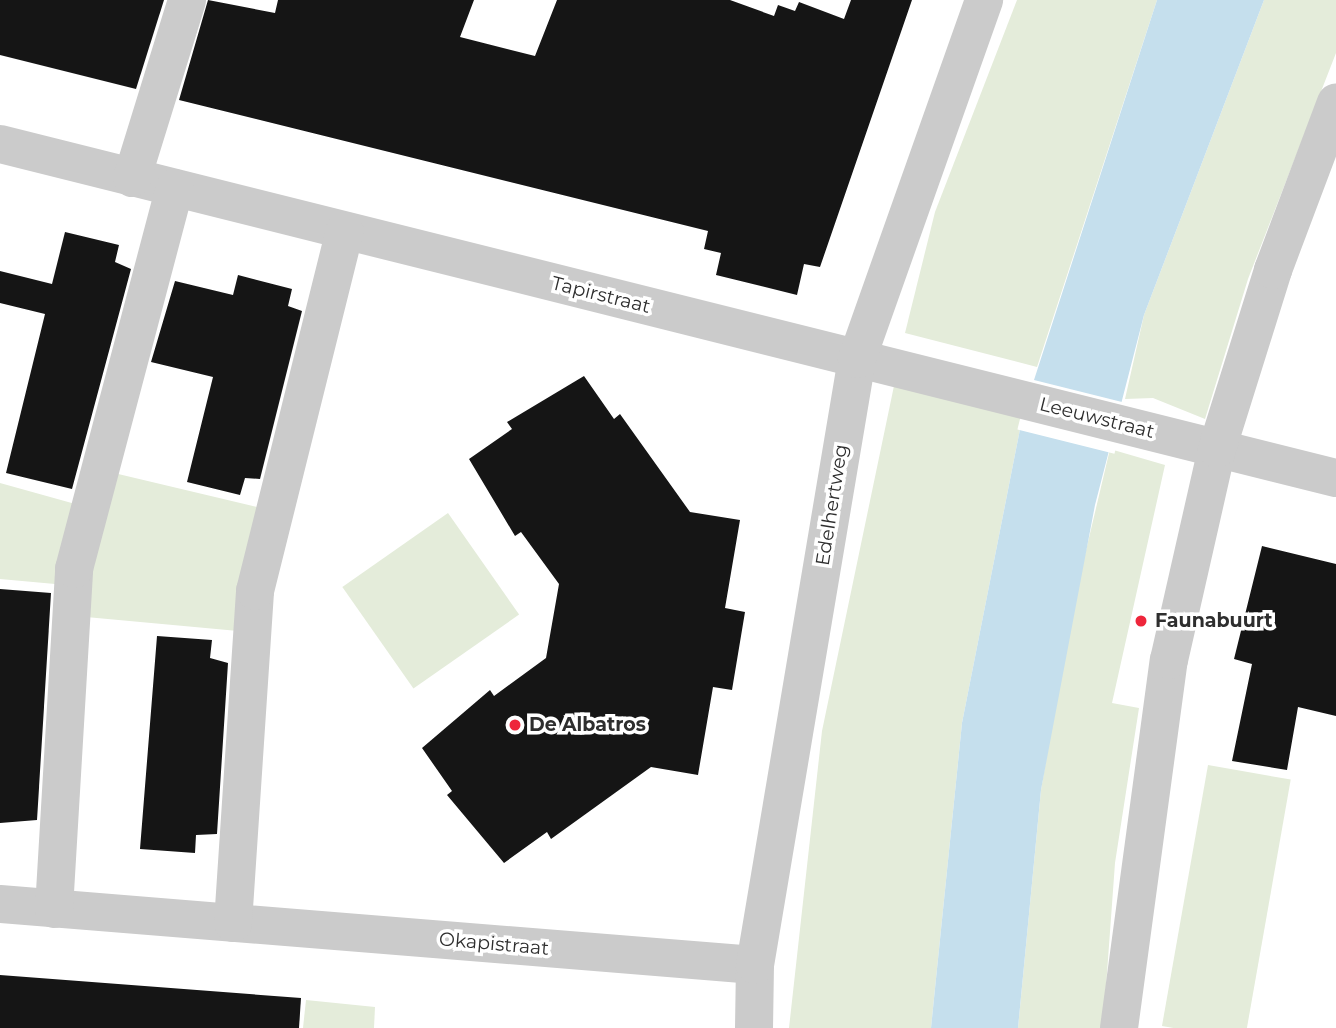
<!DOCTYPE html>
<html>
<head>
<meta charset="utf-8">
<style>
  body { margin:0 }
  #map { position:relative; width:1336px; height:1028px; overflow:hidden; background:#fff; font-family:Montserrat,sans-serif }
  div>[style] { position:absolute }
  .green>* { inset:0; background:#e4ecda; transform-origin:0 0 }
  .water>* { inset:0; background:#c5dfed }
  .pier>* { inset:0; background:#fff; transform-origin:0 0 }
  .building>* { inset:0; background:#151515 }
  .minor>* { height:38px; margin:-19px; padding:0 19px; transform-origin:19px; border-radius:19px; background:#cbcbcb }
  .dots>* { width:19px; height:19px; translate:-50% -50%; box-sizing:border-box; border:4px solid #fff; border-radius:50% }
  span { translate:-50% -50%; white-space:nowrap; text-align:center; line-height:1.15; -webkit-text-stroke:7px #fff; paint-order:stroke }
  .street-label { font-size:19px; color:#2e2e2e }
  .poi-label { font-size:19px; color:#2e2e2e; font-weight:700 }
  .left { translate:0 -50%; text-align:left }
</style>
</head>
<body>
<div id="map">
  <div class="green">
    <i style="clip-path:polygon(1017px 0,1157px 0,1037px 367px,905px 333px,935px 212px)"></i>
    <i style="clip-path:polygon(1264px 0,1336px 0,1336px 53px,1248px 279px,1205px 419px,1153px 398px,1125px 399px,1144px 315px)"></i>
    <i style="clip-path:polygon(895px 381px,1023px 414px,962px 723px,931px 1028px,789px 1028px,822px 731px)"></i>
    <i style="clip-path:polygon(1110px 449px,1165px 465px,1112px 703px,1139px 708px,1115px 863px,1103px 1028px,1018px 1028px,1041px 790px,1070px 618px)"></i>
    <i style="clip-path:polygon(114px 473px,261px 508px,238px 631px,86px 617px,88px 587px,0 579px,0 483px,104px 512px)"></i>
    <i style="left:448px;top:513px;width:124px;height:129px;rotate:55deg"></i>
    <i style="left:1208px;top:765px;width:84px;height:265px;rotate:10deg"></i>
    <i style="clip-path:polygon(306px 1000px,375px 1007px,374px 1028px,303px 1028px)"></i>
  </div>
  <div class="water">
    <i style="clip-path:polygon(1157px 0,1264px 0,1144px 315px,1095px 505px,1041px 790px,1018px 1028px,931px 1028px,962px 723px,1023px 414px)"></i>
  </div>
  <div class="pier">
    <i style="left:1030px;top:379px;width:100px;height:52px;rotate:14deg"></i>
  </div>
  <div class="building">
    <i style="clip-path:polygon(0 0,164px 0,136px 89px,0 55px)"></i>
    <i style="clip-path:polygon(208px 0,275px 13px,278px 0,474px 0,460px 37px,535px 56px,557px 0,730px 0,774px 16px,778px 5px,795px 11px,799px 2px,844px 19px,851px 0,912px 0,820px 267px,804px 264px,797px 295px,716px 275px,721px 253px,704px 249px,708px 231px,179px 100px)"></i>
    <i style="clip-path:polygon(65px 232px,119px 245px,115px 262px,131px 269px,72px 489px,6px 473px,45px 314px,0 303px,0 271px,52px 284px)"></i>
    <i style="clip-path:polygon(238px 275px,292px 289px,288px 306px,302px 311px,260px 479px,245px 478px,240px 495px,187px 482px,213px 377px,151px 362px,175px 281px,233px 295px)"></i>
    <i style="clip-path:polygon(584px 376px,614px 419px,620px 414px,690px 512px,740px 520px,725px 608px,745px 612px,732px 690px,713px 687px,698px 775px,651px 767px,551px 839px,547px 832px,504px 863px,447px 795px,452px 791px,422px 748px,490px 690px,494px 696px,546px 658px,559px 584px,521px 532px,515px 536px,469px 459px,512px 429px,507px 422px)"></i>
    <i style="clip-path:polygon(1262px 546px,1336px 564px,1336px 716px,1298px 707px,1287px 770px,1232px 761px,1252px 664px,1234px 659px)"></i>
    <i style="clip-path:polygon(0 589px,51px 593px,37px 820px,0 823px)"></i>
    <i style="clip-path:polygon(157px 636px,212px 640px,210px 658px,228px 663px,217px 834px,196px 835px,195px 853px,140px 849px)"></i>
    <i style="clip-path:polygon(0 975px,301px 998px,299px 1028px,0 1028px)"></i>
  </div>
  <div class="minor">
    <i style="left:0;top:144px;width:1377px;rotate:14.04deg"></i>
    <i style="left:132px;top:178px;width:186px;rotate:-72.8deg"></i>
    <i style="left:0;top:904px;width:757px;rotate:4.62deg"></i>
    <i style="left:54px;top:909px;width:341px;rotate:-86.6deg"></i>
    <i style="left:74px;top:569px;width:394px;rotate:-75.2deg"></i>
    <i style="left:233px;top:923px;width:333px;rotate:-86.2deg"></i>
    <i style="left:255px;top:591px;width:371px;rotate:-76deg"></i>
    <i style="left:754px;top:1028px;width:63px;rotate:-89.1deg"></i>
    <i style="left:755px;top:965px;width:615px;rotate:-80.45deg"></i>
    <i style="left:857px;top:359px;width:381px;rotate:-70.5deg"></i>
    <i style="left:1119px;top:1028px;width:371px;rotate:-82.3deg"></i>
    <i style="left:1169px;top:660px;width:216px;rotate:-77.2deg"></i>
    <i style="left:1217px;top:449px;width:188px;rotate:-72.6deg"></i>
    <i style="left:1273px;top:270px;width:179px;rotate:-69.4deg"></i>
  </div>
  <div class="dots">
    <i style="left:1141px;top:621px;background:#ee263b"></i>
    <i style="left:515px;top:725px;background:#ee263b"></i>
  </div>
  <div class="street-label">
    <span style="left:601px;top:295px;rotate:14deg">Tapirstraat</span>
    <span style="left:1097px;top:418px;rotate:14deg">Leeuwstraat</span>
    <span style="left:832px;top:505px;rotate:-81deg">Edelhertweg</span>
    <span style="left:494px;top:944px;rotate:5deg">Okapistraat</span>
  </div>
  <div class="poi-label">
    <span class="left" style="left:1155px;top:621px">Faunabuurt</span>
    <span class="left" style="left:529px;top:725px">De Albatros</span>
  </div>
</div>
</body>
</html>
